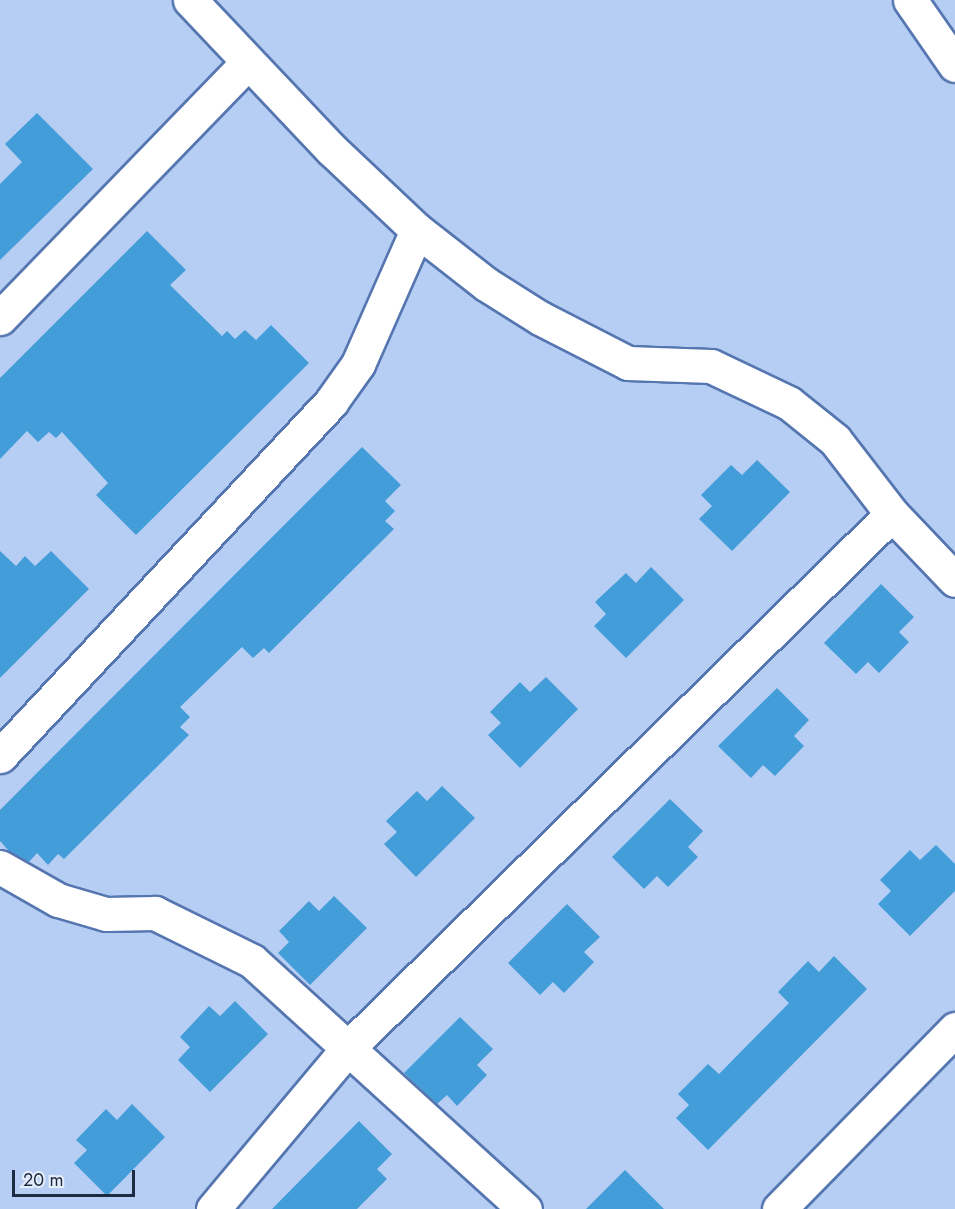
<!DOCTYPE html>
<html>
<head>
<meta charset="utf-8">
<style>
  body { margin:0 }
  #map { position:relative; width:955px; height:1209px; overflow:hidden; background:#b7cef4; font-family:Jost,sans-serif }
  div>[style] { position:absolute }
  .building>* { inset:0; background:#429dd8 }
  .roads { filter:drop-shadow(2px 0 #5576b0) drop-shadow(-2px 0 #5576b0) drop-shadow(0 2px #5576b0) drop-shadow(0 -2px #5576b0) }
  .street>* { height:33px; margin:-16.5px; padding:0 16.5px; transform-origin:16.5px; border-radius:16.5px; background:#fff }
  .secondary>* { height:33px; margin:-16.5px; padding:0 16.5px; transform-origin:16.5px; border-radius:16.5px; background:#fff }
  span { translate:-50% -50%; white-space:nowrap; text-align:center; line-height:1.15; -webkit-text-stroke:6px #e6eefb; paint-order:stroke }
  .scale { position:absolute; left:12px; top:1170px; width:123px; height:27px; box-sizing:border-box; border:3px solid #1c2a42; border-top:0; padding-left:8px; font-size:18px; line-height:21px; white-space:nowrap; color:#1c2a42; -webkit-text-stroke:4px #e6eefb; paint-order:stroke }
</style>
</head>
<body>
<div id="map">
  <div class="building">
    <i style="clip-path:polygon(37px 113px,93px 169px,0 260px,0 184px,22px 162px,5px 144px)"></i>
    <i style="clip-path:polygon(147px 231px,186px 270px,170px 285px,222px 336px,227px 331px,235px 339px,245px 330px,256px 340px,271px 325px,309px 363px,136px 535px,96px 495px,108px 483px,62px 432px,56px 438px,49px 432px,38px 442px,27px 431px,0 459px,0 378px)"></i>
    <i style="clip-path:polygon(362px 447px,401px 485px,385px 501px,395px 511px,385px 521px,394px 529px,269px 653px,264px 648px,253px 658px,242px 647px,180px 707px,190px 717px,180px 727px,189px 735px,64px 859px,58px 854px,48px 865px,37px 853px,29px 862px,9px 851px,0 841px,0 810px)"></i>
    <i style="clip-path:polygon(757px 460px,790px 492px,732px 551px,699px 519px,712px 506px,701px 495px,731px 465px,742px 475px)"></i>
    <i style="clip-path:polygon(0 551px,16px 566px,25px 556px,35px 566px,51px 551px,89px 589px,0 678px)"></i>
    <i style="clip-path:polygon(651px 567px,684px 600px,626px 658px,594px 626px,606px 614px,595px 602px,626px 573px,636px 583px)"></i>
    <i style="clip-path:polygon(881px 584px,914px 617px,899px 632px,909px 642px,879px 673px,868px 662px,856px 674px,824px 643px)"></i>
    <i style="clip-path:polygon(546px 677px,578px 709px,520px 768px,488px 735px,501px 723px,490px 712px,520px 682px,530px 692px)"></i>
    <i style="clip-path:polygon(777px 688px,809px 720px,794px 736px,804px 746px,775px 776px,763px 765px,751px 778px,718px 746px)"></i>
    <i style="clip-path:polygon(442px 786px,475px 818px,416px 877px,384px 844px,397px 832px,386px 821px,417px 791px,427px 801px)"></i>
    <i style="clip-path:polygon(670px 799px,703px 831px,688px 847px,698px 857px,668px 887px,657px 876px,644px 889px,612px 857px)"></i>
    <i style="clip-path:polygon(936px 845px,955px 864px,955px 891px,910px 936px,878px 904px,891px 891px,880px 880px,910px 850px,920px 860px)"></i>
    <i style="clip-path:polygon(334px 896px,367px 928px,310px 985px,278px 953px,289px 942px,279px 931px,309px 901px,319px 911px)"></i>
    <i style="clip-path:polygon(567px 904px,600px 937px,584px 952px,594px 962px,564px 993px,553px 982px,540px 995px,508px 963px)"></i>
    <i style="clip-path:polygon(834px 956px,867px 989px,708px 1150px,676px 1118px,689px 1105px,678px 1094px,708px 1064px,719px 1074px,789px 1003px,778px 992px,808px 961px,819px 972px)"></i>
    <i style="clip-path:polygon(235px 1001px,268px 1034px,210px 1092px,178px 1060px,190px 1047px,180px 1037px,209px 1006px,220px 1016px)"></i>
    <i style="clip-path:polygon(460px 1017px,493px 1049px,477px 1065px,487px 1075px,457px 1106px,447px 1095px,437px 1104px,404px 1073px)"></i>
    <i style="clip-path:polygon(132px 1104px,165px 1137px,107px 1196px,74px 1163px,87px 1150px,76px 1140px,106px 1109px,117px 1120px)"></i>
    <i style="clip-path:polygon(359px 1121px,392px 1154px,377px 1169px,387px 1179px,357px 1209px,272px 1209px)"></i>
    <i style="clip-path:polygon(625px 1170px,664px 1209px,586px 1209px)"></i>
  </div>
  <div class="roads">
    <div class="street">
      <i style="left:190px;top:0;width:205px;rotate:46.6deg"></i>
      <i style="left:331px;top:149px;width:118px;rotate:43.3deg"></i>
      <i style="left:417px;top:230px;width:88px;rotate:38deg"></i>
      <i style="left:486px;top:284px;width:64px;rotate:32.2deg"></i>
      <i style="left:540px;top:318px;width:99px;rotate:27.1deg"></i>
      <i style="left:628px;top:363px;width:83px;rotate:2.1deg"></i>
      <i style="left:711px;top:366px;width:86px;rotate:25.4deg"></i>
      <i style="left:789px;top:403px;width:59px;rotate:38.8deg"></i>
      <i style="left:835px;top:440px;width:93px;rotate:52.4deg"></i>
      <i style="left:892px;top:514px;width:91px;rotate:46.3deg"></i>
      <i style="left:0;top:318px;width:355px;rotate:-45.9deg"></i>
      <i style="left:0;top:756px;width:485px;rotate:-46.9deg"></i>
      <i style="left:331px;top:402px;width:47px;rotate:-54.6deg"></i>
      <i style="left:358px;top:364px;width:146px;rotate:-66.2deg"></i>
      <i style="left:0;top:867px;width:67px;rotate:29.6deg"></i>
      <i style="left:58px;top:900px;width:50px;rotate:16.3deg"></i>
      <i style="left:106px;top:914px;width:49px;rotate:-1.2deg"></i>
      <i style="left:155px;top:913px;width:108px;rotate:26.3deg"></i>
      <i style="left:252px;top:961px;width:369px;rotate:42.3deg"></i>
      <i style="left:213px;top:1209px;width:210px;rotate:-50deg"></i>
      <i style="left:348px;top:1048px;width:762px;rotate:-44.47deg"></i>
      <i style="left:779px;top:1209px;width:252px;rotate:-45.6deg"></i>
    </div>
    <div class="secondary">
      <i style="left:910px;top:0;width:79px;rotate:55.3deg"></i>
    </div>
  </div>
  <div class="scale">20 m</div>
</div>
</body>
</html>
